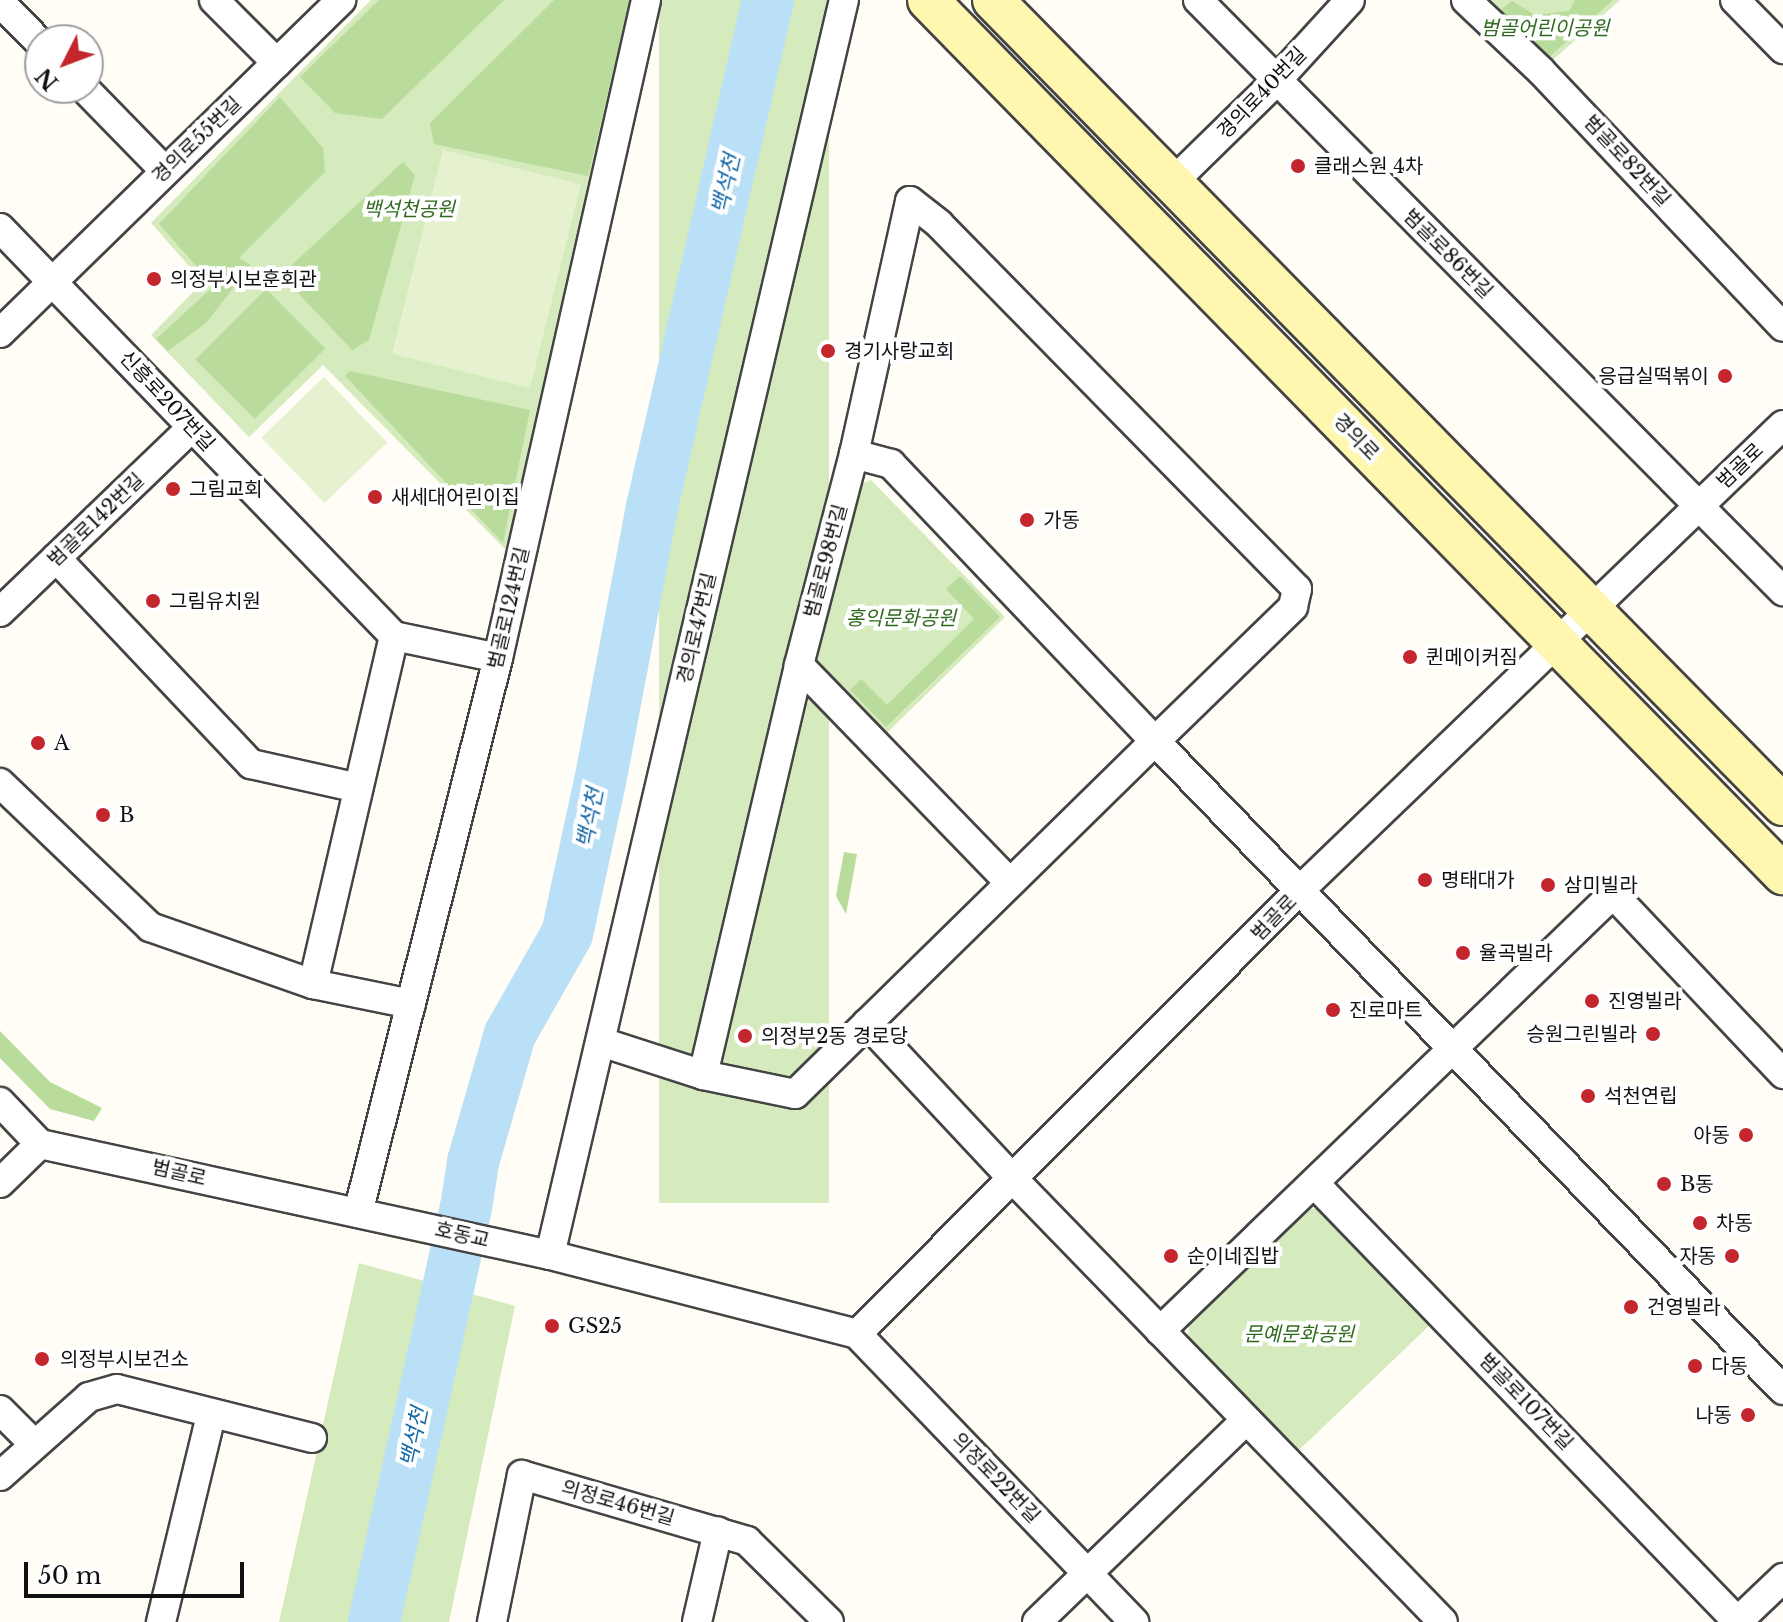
<!DOCTYPE html>
<html>
<head>
<meta charset="utf-8">
<style>
  body { margin:0 }
  #map { position:relative; width:1783px; height:1622px; overflow:hidden; background:#fffdf5; font-family:"Libre Baskerville","Noto Sans KR",serif }
  div>[style] { position:absolute }
  .green>* { inset:0; background:#d5ebbd; transform-origin:0 0 }
  .forest>* { inset:0; background:#b9dc9c; transform-origin:0 0 }
  .pitch>* { inset:0; background:#e6f2cf; transform-origin:0 0 }
  .river>* { height:52px; margin:-26px; padding:0 26px; transform-origin:26px; border-radius:26px; background:#b9e0f7 }
  .roads { filter:drop-shadow(2px 0 #444) drop-shadow(-2px 0 #444) drop-shadow(0 2px #444) drop-shadow(0 -2px #444) }
  .street>* { height:28px; margin:-14px; padding:0 14px; transform-origin:14px; border-radius:14px; background:#fff }
  .secondary>* { height:40px; margin:-20px; padding:0 20px; transform-origin:20px; border-radius:20px; background:#fff6b0 }
  .dots>* { width:22px; height:22px; translate:-50% -50%; box-sizing:border-box; border:4px solid #fff; border-radius:50% }
  span { translate:-50% -50%; white-space:nowrap; text-align:center; line-height:1.15; -webkit-text-stroke:8px #fff; paint-order:stroke }
  .park-label { font-size:20px; color:#2f6b1f; font-style:italic }
  .street-label { font-size:20px; color:#111 }
  .poi-label { font-size:20px; color:#111 }
  .left { translate:0 -50%; text-align:left }
  .right { translate:-100% -50%; text-align:right }
  .water-label { font-size:22px; color:#1768a6; font-style:italic }
  .north { position:absolute; left:24px; top:24px; width:80px; height:80px; box-sizing:border-box; background:#fff; border:2px solid #a0a0a0; border-radius:50%; rotate:228deg; font-size:22px; font-weight:700; line-height:32px; text-align:center; color:#111 }
  .north::after { content:''; display:block; margin:auto; width:28px; height:36px; background:#c4262e; clip-path:polygon(50% 0,100% 100%,50% 72%,0 100%) }
  .scale { position:absolute; left:24px; top:1562px; width:220px; height:36px; box-sizing:border-box; border:4px solid #111; border-top:0; padding-left:10px; font-size:24px; line-height:28px; white-space:nowrap; color:#111; -webkit-text-stroke:6px #fff; paint-order:stroke }
</style>
</head>
<body>
<div id="map">
  <div class="green">
    <i style="clip-path:polygon(371px 0,637px 0,508px 552px,323px 365px,249px 437px,151px 335px,203px 282px,151px 223px)"></i>
    <i style="left:659px;top:0;width:170px;height:1203px"></i>
    <i style="clip-path:polygon(1476px 0,1620px 0,1545px 67px)"></i>
    <i style="clip-path:polygon(871px 480px,1005px 617px,886px 734px,815px 662px,860px 484px)"></i>
    <i style="clip-path:polygon(1322px 1208px,1432px 1323px,1296px 1453px,1188px 1340px,1189px 1324px,1308px 1209px)"></i>
    <i style="clip-path:polygon(359px 1263px,515px 1306px,449px 1622px,279px 1622px)"></i>
  </div>
  <div class="forest">
    <i style="clip-path:polygon(379px 0,504px 0,382px 119px,335px 113px,300px 77px)"></i>
    <i style="clip-path:polygon(554px 0,630px 0,588px 176px,434px 144px,430px 123px)"></i>
    <i style="clip-path:polygon(1575px 0,1613px 0,1547px 59px,1496px 14px,1512px 1px,1535px 15px,1569px 11px)"></i>
    <i style="clip-path:polygon(280px 97px,323px 148px,325px 172px,239px 258px,251px 265px,206px 323px,168px 351px,156px 339px,214px 286px,159px 224px)"></i>
    <i style="clip-path:polygon(403px 162px,415px 175px,369px 340px,352px 350px,281px 275px)"></i>
    <i style="left:266px;top:289px;width:84px;height:100px;rotate:45deg"></i>
    <i style="clip-path:polygon(350px 371px,530px 410px,503px 543px,345px 376px)"></i>
    <i style="clip-path:polygon(960px 576px,1000px 617px,886px 727px,850px 690px,861px 679px,887px 705px,974px 619px,946px 589px)"></i>
    <i style="clip-path:polygon(844px 852px,857px 854px,846px 914px,836px 896px)"></i>
    <i style="clip-path:polygon(0 1031px,50px 1082px,102px 1108px,94px 1121px,50px 1109px,0 1058px)"></i>
  </div>
  <div class="pitch">
    <i style="left:443px;top:150px;width:142px;height:210px;rotate:14deg"></i>
    <i style="left:324px;top:377px;width:91px;height:87px;rotate:46deg"></i>
  </div>
  <div class="river">
    <i style="left:374px;top:1622px;width:424px;rotate:-77.5deg"></i>
    <i style="left:466px;top:1208px;width:47px;rotate:-81.3deg"></i>
    <i style="left:473px;top:1162px;width:133px;rotate:-73.9deg"></i>
    <i style="left:510px;top:1034px;width:115px;rotate:-60.3deg"></i>
    <i style="left:567px;top:934px;width:156px;rotate:-77.8deg"></i>
    <i style="left:600px;top:782px;width:280px;rotate:-79.3deg"></i>
    <i style="left:652px;top:507px;width:520px;rotate:-77.11deg"></i>
  </div>
  <div class="roads">
    <div class="street">
      <i style="left:214px;top:0;width:89px;rotate:45deg"></i>
      <i style="left:1198px;top:0;width:832px;rotate:45.29deg"></i>
      <i style="left:1466px;top:0;width:103px;rotate:43.4deg"></i>
      <i style="left:1541px;top:71px;width:352px;rotate:46.6deg"></i>
      <i style="left:1735px;top:0;width:69px;rotate:45.6deg"></i>
      <i style="left:0;top:2px;width:57px;rotate:45.7deg"></i>
      <i style="left:84px;top:88px;width:116px;rotate:45.7deg"></i>
      <i style="left:1172px;top:183px;width:147px;rotate:-44.4deg"></i>
      <i style="left:1277px;top:80px;width:108px;rotate:-47.6deg"></i>
      <i style="left:0;top:228px;width:567px;rotate:46deg"></i>
      <i style="left:394px;top:636px;width:106px;rotate:11.9deg"></i>
      <i style="left:0;top:333px;width:477px;rotate:-44.3deg"></i>
      <i style="left:854px;top:454px;width:38px;rotate:15deg"></i>
      <i style="left:891px;top:464px;width:383px;rotate:46.4deg"></i>
      <i style="left:1155px;top:741px;width:504px;rotate:135.56deg"></i>
      <i style="left:795px;top:1094px;width:94px;rotate:-168.3deg"></i>
      <i style="left:703px;top:1075px;width:421px;rotate:-76.8deg"></i>
      <i style="left:799px;top:665px;width:218px;rotate:-75.4deg"></i>
      <i style="left:854px;top:454px;width:259px;rotate:-77.5deg"></i>
      <i style="left:910px;top:201px;width:37px;rotate:38deg"></i>
      <i style="left:939px;top:224px;width:511px;rotate:45.55deg"></i>
      <i style="left:1297px;top:589px;width:18px;rotate:103deg"></i>
      <i style="left:1293px;top:607px;width:192px;rotate:135.8deg"></i>
      <i style="left:1155px;top:741px;width:903px;rotate:45.94deg"></i>
      <i style="left:56px;top:558px;width:284px;rotate:46.6deg"></i>
      <i style="left:251px;top:764px;width:110px;rotate:12.6deg"></i>
      <i style="left:0;top:612px;width:265px;rotate:-43.9deg"></i>
      <i style="left:799px;top:665px;width:303px;rotate:45.9deg"></i>
      <i style="left:0;top:783px;width:208px;rotate:43.8deg"></i>
      <i style="left:150px;top:927px;width:173px;rotate:19.3deg"></i>
      <i style="left:313px;top:984px;width:100px;rotate:11.5deg"></i>
      <i style="left:313px;top:984px;width:357px;rotate:-76.9deg"></i>
      <i style="left:867px;top:1023px;width:214px;rotate:46.9deg"></i>
      <i style="left:1013px;top:1179px;width:617px;rotate:45.85deg"></i>
      <i style="left:601px;top:1042px;width:107px;rotate:17.9deg"></i>
      <i style="left:0;top:1102px;width:58px;rotate:46.4deg"></i>
      <i style="left:40px;top:1144px;width:522px;rotate:12.28deg"></i>
      <i style="left:550px;top:1255px;width:317px;rotate:14.4deg"></i>
      <i style="left:0;top:1183px;width:56px;rotate:-44.3deg"></i>
      <i style="left:1314px;top:1183px;width:610px;rotate:46deg"></i>
      <i style="left:358px;top:1213px;width:572px;rotate:-75.84deg"></i>
      <i style="left:498px;top:658px;width:674px;rotate:-77.32deg"></i>
      <i style="left:550px;top:1255px;width:1289px;rotate:-76.82deg"></i>
      <i style="left:1160px;top:1331px;width:629px;rotate:-43.97deg"></i>
      <i style="left:1613px;top:894px;width:248px;rotate:46.6deg"></i>
      <i style="left:857px;top:1334px;width:626px;rotate:-45.06deg"></i>
      <i style="left:1299px;top:891px;width:672px;rotate:-43.91deg"></i>
      <i style="left:857px;top:1334px;width:400px;rotate:46.1deg"></i>
      <i style="left:0;top:1410px;width:47px;rotate:45deg"></i>
      <i style="left:0;top:1476px;width:119px;rotate:-41.6deg"></i>
      <i style="left:89px;top:1397px;width:29px;rotate:-16deg"></i>
      <i style="left:117px;top:1389px;width:201px;rotate:14.1deg"></i>
      <i style="left:161px;top:1622px;width:212px;rotate:-76.4deg"></i>
      <i style="left:492px;top:1622px;width:150px;rotate:-78.5deg"></i>
      <i style="left:522px;top:1475px;width:234px;rotate:16.3deg"></i>
      <i style="left:747px;top:1541px;width:115px;rotate:44.6deg"></i>
      <i style="left:697px;top:1622px;width:93px;rotate:-77deg"></i>
      <i style="left:1037px;top:1622px;width:291px;rotate:-44deg"></i>
      <i style="left:1737px;top:1622px;width:64px;rotate:-43.7deg"></i>
    </div>
    <div class="secondary">
      <i style="left:928px;top:0;width:1223px;rotate:45.63deg"></i>
      <i style="left:993px;top:0;width:1128px;rotate:45.54deg"></i>
    </div>
  </div>
  <div class="dots">
    <i style="left:1298px;top:166px;background:#c4262e"></i>
    <i style="left:154px;top:279px;background:#c4262e"></i>
    <i style="left:828px;top:351px;background:#c4262e"></i>
    <i style="left:1725px;top:376px;background:#c4262e"></i>
    <i style="left:173px;top:489px;background:#c4262e"></i>
    <i style="left:375px;top:497px;background:#c4262e"></i>
    <i style="left:1027px;top:520px;background:#c4262e"></i>
    <i style="left:153px;top:601px;background:#c4262e"></i>
    <i style="left:1410px;top:657px;background:#c4262e"></i>
    <i style="left:38px;top:743px;background:#c4262e"></i>
    <i style="left:103px;top:815px;background:#c4262e"></i>
    <i style="left:1425px;top:880px;background:#c4262e"></i>
    <i style="left:1548px;top:885px;background:#c4262e"></i>
    <i style="left:1463px;top:953px;background:#c4262e"></i>
    <i style="left:1592px;top:1001px;background:#c4262e"></i>
    <i style="left:1333px;top:1010px;background:#c4262e"></i>
    <i style="left:1653px;top:1034px;background:#c4262e"></i>
    <i style="left:745px;top:1036px;background:#c4262e"></i>
    <i style="left:1588px;top:1096px;background:#c4262e"></i>
    <i style="left:1746px;top:1135px;background:#c4262e"></i>
    <i style="left:1664px;top:1184px;background:#c4262e"></i>
    <i style="left:1700px;top:1223px;background:#c4262e"></i>
    <i style="left:1171px;top:1256px;background:#c4262e"></i>
    <i style="left:1732px;top:1256px;background:#c4262e"></i>
    <i style="left:1631px;top:1307px;background:#c4262e"></i>
    <i style="left:552px;top:1326px;background:#c4262e"></i>
    <i style="left:42px;top:1359px;background:#c4262e"></i>
    <i style="left:1695px;top:1366px;background:#c4262e"></i>
    <i style="left:1748px;top:1415px;background:#c4262e"></i>
  </div>
  <div class="park-label">
    <span style="left:1545px;top:28px">범골어린이공원</span>
    <span style="left:409px;top:209px">백석천공원</span>
    <span style="left:901px;top:618px">홍익문화공원</span>
    <span style="left:1299px;top:1334px">문예문화공원</span>
  </div>
  <div class="street-label">
    <span style="left:1262px;top:93px;rotate:-46deg">경의로40번길</span>
    <span style="left:197px;top:140px;rotate:-44deg">경의로55번길</span>
    <span style="left:1627px;top:161px;rotate:47deg">범골로82번길</span>
    <span style="left:1448px;top:254px;rotate:45deg">범골로86번길</span>
    <span style="left:167px;top:401px;rotate:47deg">신흥로207번길</span>
    <span style="left:1356px;top:437px;rotate:46deg">경의로</span>
    <span style="left:1740px;top:466px;rotate:-44deg">범골로</span>
    <span style="left:96px;top:520px;rotate:-44deg">범골로142번길</span>
    <span style="left:826px;top:561px;rotate:-75deg">범골로98번길</span>
    <span style="left:509px;top:608px;rotate:-77deg">범골로124번길</span>
    <span style="left:697px;top:628px;rotate:-77deg">경의로47번길</span>
    <span style="left:1274px;top:918px;rotate:-46deg">범골로</span>
    <span style="left:179px;top:1173px;rotate:13deg">범골로</span>
    <span style="left:462px;top:1235px;rotate:13deg">호동교</span>
    <span style="left:1526px;top:1402px;rotate:46deg">범골로107번길</span>
    <span style="left:996px;top:1478px;rotate:46deg">의정로22번길</span>
    <span style="left:618px;top:1503px;rotate:16deg">의정로46번길</span>
  </div>
  <div class="poi-label">
    <span class="left" style="left:1314px;top:166px">클래스원 4차</span>
    <span class="left" style="left:170px;top:279px">의정부시보훈회관</span>
    <span class="left" style="left:844px;top:351px">경기사랑교회</span>
    <span class="right" style="left:1709px;top:376px">응급실떡볶이</span>
    <span class="left" style="left:189px;top:489px">그림교회</span>
    <span class="left" style="left:391px;top:497px">새세대어린이집</span>
    <span class="left" style="left:1043px;top:520px">가동</span>
    <span class="left" style="left:169px;top:601px">그림유치원</span>
    <span class="left" style="left:1426px;top:657px">퀸메이커짐</span>
    <span class="left" style="left:54px;top:743px">A</span>
    <span class="left" style="left:119px;top:815px">B</span>
    <span class="left" style="left:1441px;top:880px">명태대가</span>
    <span class="left" style="left:1564px;top:885px">삼미빌라</span>
    <span class="left" style="left:1479px;top:953px">율곡빌라</span>
    <span class="left" style="left:1608px;top:1001px">진영빌라</span>
    <span class="left" style="left:1349px;top:1010px">진로마트</span>
    <span class="right" style="left:1637px;top:1034px">승원그린빌라</span>
    <span class="left" style="left:761px;top:1036px">의정부2동 경로당</span>
    <span class="left" style="left:1604px;top:1096px">석천연립</span>
    <span class="right" style="left:1730px;top:1135px">아동</span>
    <span class="left" style="left:1680px;top:1184px">B동</span>
    <span class="left" style="left:1716px;top:1223px">차동</span>
    <span class="left" style="left:1187px;top:1256px">순이네집밥</span>
    <span class="right" style="left:1716px;top:1256px">자동</span>
    <span class="left" style="left:1647px;top:1307px">건영빌라</span>
    <span class="left" style="left:568px;top:1326px">GS25</span>
    <span class="left" style="left:60px;top:1359px">의정부시보건소</span>
    <span class="left" style="left:1711px;top:1366px">다동</span>
    <span class="right" style="left:1732px;top:1415px">나동</span>
  </div>
  <div class="water-label">
    <span style="left:726px;top:184px;rotate:-77deg">백석천</span>
    <span style="left:590px;top:818px;rotate:-79deg">백석천</span>
    <span style="left:414px;top:1437px;rotate:-78deg">백석천</span>
  </div>
  <div class="north">N</div>
  <div class="scale">50 m</div>
</div>
</body>
</html>
